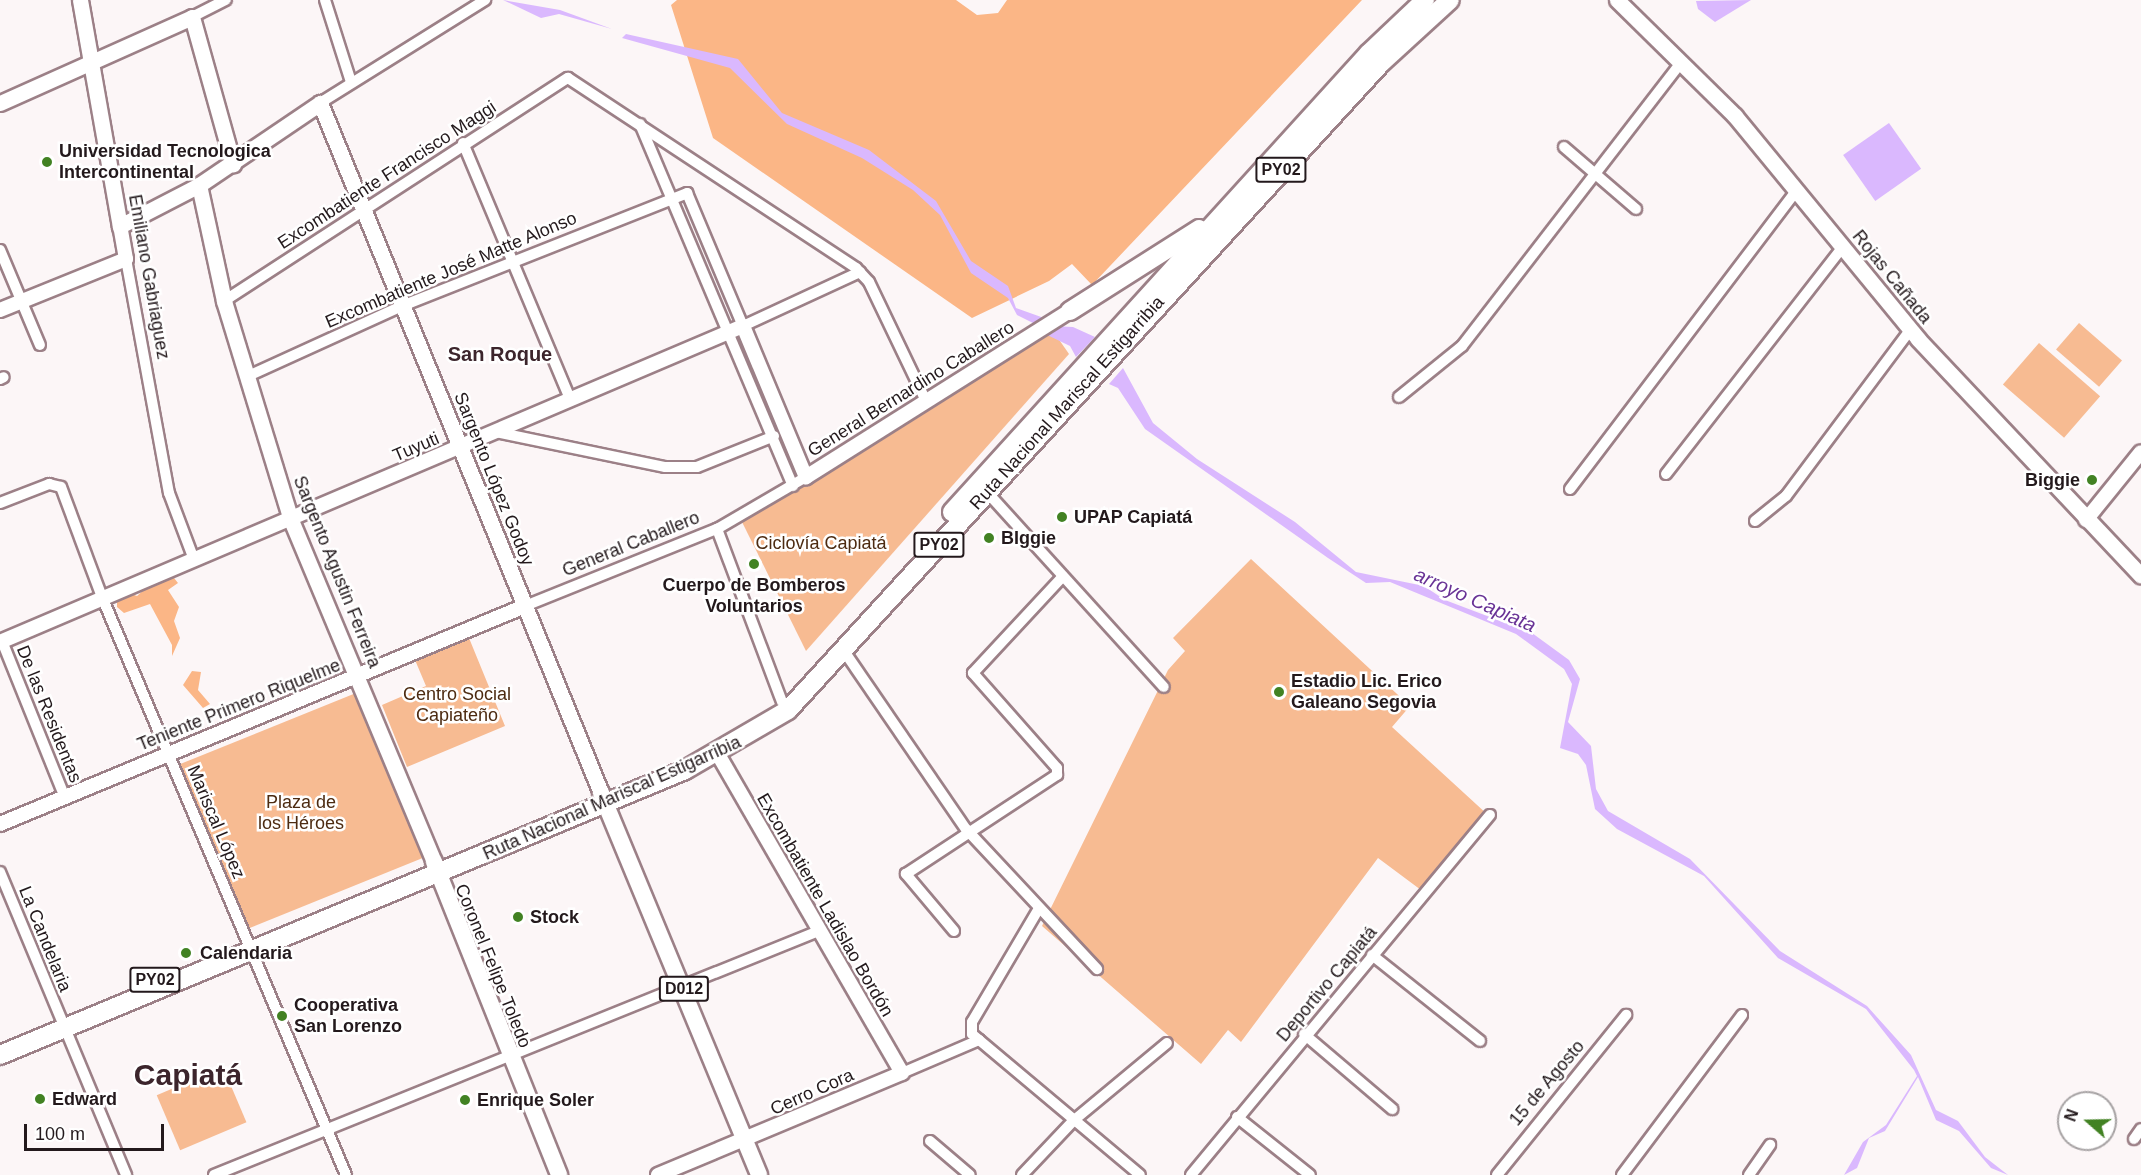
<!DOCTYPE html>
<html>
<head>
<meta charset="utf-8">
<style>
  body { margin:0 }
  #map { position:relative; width:2141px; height:1175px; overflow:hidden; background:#fcf6f7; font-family:Helvetica,sans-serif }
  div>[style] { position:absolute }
  .green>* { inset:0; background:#f7bb92; transform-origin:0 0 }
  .forest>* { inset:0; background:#fbb686 }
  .water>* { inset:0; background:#dab8fe; transform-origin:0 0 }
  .roads { filter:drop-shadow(2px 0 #9c8087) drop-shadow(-2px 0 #9c8087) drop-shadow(0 2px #9c8087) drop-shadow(0 -2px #9c8087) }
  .minor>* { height:10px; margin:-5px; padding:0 5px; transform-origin:5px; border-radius:5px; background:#fff }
  .tertiary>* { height:14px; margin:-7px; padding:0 7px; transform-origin:7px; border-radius:7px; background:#fff }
  .secondary>* { height:15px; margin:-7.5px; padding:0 7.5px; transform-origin:7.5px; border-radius:7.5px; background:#fff }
  .primary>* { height:16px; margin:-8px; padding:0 8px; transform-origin:8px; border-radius:8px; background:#fff }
  .trunk>* { height:18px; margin:-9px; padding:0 9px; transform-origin:9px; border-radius:9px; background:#fff }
  .dots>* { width:16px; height:16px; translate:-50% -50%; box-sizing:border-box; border:3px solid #fff; border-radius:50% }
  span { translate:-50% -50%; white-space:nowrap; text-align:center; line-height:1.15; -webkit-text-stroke:5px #fff; paint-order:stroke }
  .shield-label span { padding:2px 4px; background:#fff; border:2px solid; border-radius:4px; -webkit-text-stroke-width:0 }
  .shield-label { font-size:16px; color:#23191c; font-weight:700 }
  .poi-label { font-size:18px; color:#23191c; font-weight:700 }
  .left { translate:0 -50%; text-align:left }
  .right { translate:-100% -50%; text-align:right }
  .street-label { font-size:18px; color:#23191c }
  .park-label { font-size:18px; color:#4d2b11 }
  .neighbourhood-label { font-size:20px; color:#3c252c; font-weight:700 }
  .water-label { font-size:20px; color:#693396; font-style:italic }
  .town-label { font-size:30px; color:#3c252c; font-weight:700 }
  .north { position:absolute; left:2057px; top:1091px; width:60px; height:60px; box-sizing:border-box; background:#fff; border:2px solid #a7a3a4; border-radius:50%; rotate:290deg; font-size:16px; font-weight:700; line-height:24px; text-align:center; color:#23191c }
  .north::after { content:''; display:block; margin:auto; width:21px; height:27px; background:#428223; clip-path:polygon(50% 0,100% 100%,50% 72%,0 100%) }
  .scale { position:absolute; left:24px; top:1124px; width:140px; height:27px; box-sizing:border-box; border:3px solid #23191c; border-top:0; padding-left:8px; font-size:18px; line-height:21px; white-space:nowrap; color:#23191c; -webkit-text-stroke:4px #fff; paint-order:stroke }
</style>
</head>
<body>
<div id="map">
  <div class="green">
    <i style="left:2079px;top:323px;width:57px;height:35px;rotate:41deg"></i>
    <i style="clip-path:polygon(1051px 328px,1069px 354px,806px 651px,741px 520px)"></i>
    <i style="left:2039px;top:343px;width:81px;height:55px;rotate:41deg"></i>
    <i style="clip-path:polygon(1251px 559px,1410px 706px,1392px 727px,1488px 815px,1425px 893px,1378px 858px,1241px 1042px,1228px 1030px,1201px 1064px,1042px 926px,1168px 670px,1185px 651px,1173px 638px)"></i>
    <i style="clip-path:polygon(469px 638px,505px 726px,407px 767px,382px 705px,426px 686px,415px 660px)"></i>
    <i style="left:356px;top:693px;width:178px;height:190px;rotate:68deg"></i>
    <i style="left:223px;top:1067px;width:60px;height:72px;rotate:67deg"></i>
  </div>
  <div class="forest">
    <i style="clip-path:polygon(677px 0,956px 0,977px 15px,998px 13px,1007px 0,1362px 0,1092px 285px,1072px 264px,1049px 281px,972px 318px,713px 138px,671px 5px)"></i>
    <i style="clip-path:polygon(174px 578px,178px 583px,168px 590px,179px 607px,174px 621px,180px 638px,172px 656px,172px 645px,150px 604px,124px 613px,117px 607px,117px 599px,123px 591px,137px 596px,156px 579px)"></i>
    <i style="clip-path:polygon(192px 671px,201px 672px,198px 690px,210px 704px,203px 708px,183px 685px)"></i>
  </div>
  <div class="water">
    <i style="clip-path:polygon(503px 0,560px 10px,612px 29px,559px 14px,541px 18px)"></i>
    <i style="clip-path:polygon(1751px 0,1715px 22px,1698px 9px,1696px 1px)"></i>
    <i style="clip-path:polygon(626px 34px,738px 59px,782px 113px,869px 150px,936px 201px,971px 261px,1008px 286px,1016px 308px,1044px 318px,1035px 324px,1017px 315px,1008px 298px,971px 273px,940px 215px,913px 190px,862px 158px,787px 124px,730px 68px,622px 38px)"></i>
    <i style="left:1889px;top:123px;width:56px;height:56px;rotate:55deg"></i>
    <i style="clip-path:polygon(1053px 326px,1073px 327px,1095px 337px,1076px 357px,1070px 346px,1041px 332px)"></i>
    <i style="clip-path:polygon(1123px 368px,1153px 423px,1197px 459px,1295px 522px,1356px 572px,1424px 586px,1445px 600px,1532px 633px,1569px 660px,1580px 679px,1568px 722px,1591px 746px,1596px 789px,1608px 811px,1690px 859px,1780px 951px,1867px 1006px,1911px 1055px,1936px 1110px,1958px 1121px,1985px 1157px,2008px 1175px,1991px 1168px,1959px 1131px,1936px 1120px,1918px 1077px,1885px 1131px,1869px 1138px,1857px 1168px,1844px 1175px,1863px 1142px,1886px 1125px,1917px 1076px,1914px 1070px,1866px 1009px,1778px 958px,1704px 876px,1617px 829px,1595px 809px,1586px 765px,1578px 754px,1560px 748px,1572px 684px,1564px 669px,1516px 634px,1390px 582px,1366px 583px,1328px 558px,1145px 429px,1118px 388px,1109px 384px)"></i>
  </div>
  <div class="roads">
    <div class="minor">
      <i style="left:325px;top:0;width:86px;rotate:72.4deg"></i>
      <i style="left:192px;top:17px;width:38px;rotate:-27deg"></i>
      <i style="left:320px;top:103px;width:195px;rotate:-32deg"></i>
      <i style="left:640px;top:124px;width:393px;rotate:67.1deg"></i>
      <i style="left:463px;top:143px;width:277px;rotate:67.3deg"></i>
      <i style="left:1564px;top:147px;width:95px;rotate:40.7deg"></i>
      <i style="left:0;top:250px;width:103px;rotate:67.2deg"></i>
      <i style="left:126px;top:259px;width:238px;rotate:79.6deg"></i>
      <i style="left:169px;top:493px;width:68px;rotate:69.4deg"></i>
      <i style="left:224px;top:301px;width:410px;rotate:-33deg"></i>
      <i style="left:568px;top:78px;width:345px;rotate:33.4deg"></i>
      <i style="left:856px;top:268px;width:19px;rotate:47deg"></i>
      <i style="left:869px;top:282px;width:132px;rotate:64.4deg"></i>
      <i style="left:246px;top:377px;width:171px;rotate:-24.5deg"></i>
      <i style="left:402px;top:306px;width:307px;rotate:-21.6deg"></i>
      <i style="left:687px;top:193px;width:144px;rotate:67.2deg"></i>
      <i style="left:743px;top:326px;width:129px;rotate:-24.8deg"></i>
      <i style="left:0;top:379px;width:4px;rotate:-27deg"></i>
      <i style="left:1399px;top:397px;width:81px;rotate:-39deg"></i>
      <i style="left:1462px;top:346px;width:358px;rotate:-52.3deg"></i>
      <i style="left:496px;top:432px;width:173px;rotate:11.7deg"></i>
      <i style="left:665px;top:467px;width:32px"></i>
      <i style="left:697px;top:467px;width:83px;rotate:-21.9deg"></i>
      <i style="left:1666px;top:474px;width:288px;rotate:-52.1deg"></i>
      <i style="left:1570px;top:489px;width:375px;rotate:-52.8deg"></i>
      <i style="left:987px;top:492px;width:263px;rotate:47.8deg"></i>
      <i style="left:0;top:503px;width:53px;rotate:-21.2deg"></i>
      <i style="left:49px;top:484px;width:12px;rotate:14deg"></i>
      <i style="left:61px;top:487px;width:117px;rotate:69.6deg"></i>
      <i style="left:102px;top:597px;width:627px;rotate:67.11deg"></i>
      <i style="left:1755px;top:521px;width:40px;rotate:-39deg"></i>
      <i style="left:1786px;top:496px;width:207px;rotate:-53.2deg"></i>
      <i style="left:717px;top:529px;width:185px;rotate:69.4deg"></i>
      <i style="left:525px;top:606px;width:207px;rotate:-21.9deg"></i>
      <i style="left:717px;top:529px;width:103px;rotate:-30.3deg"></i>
      <i style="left:2px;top:641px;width:169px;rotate:68.1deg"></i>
      <i style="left:844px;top:651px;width:216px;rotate:55.6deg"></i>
      <i style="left:966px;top:829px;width:192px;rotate:46.9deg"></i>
      <i style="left:0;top:872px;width:328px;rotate:67.4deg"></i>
      <i style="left:1038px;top:910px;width:130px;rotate:120.5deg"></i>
      <i style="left:972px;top:1022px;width:12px;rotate:90deg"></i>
      <i style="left:972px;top:1034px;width:219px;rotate:40deg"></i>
      <i style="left:954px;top:931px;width:75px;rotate:-130.1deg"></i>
      <i style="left:906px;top:874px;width:181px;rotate:-33.3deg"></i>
      <i style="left:1057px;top:775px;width:7px;rotate:-90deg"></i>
      <i style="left:1057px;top:768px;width:127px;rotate:-131.5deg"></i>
      <i style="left:973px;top:673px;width:132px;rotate:-47.1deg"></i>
      <i style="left:1372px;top:955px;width:138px;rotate:38.5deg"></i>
      <i style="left:1304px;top:1034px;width:116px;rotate:40.4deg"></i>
      <i style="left:902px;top:1073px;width:84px;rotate:-23.2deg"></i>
      <i style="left:1237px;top:1117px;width:93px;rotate:38.5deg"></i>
      <i style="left:2134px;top:1139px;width:12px;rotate:-55deg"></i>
      <i style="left:930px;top:1141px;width:52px;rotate:40.4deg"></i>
      <i style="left:214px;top:1175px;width:649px;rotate:-21.98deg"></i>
      <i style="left:1022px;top:1175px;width:74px;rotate:-46.6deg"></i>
      <i style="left:1073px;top:1121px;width:122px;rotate:-39.7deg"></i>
      <i style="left:1191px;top:1175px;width:468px;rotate:-50.3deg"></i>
      <i style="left:1497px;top:1175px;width:206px;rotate:-51.1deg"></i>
      <i style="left:1622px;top:1175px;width:200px;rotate:-53.1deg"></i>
      <i style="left:1749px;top:1175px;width:37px;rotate:-55deg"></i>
    </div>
    <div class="tertiary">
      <i style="left:0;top:310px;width:136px;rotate:-22deg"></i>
      <i style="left:126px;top:259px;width:34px;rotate:-100deg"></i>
      <i style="left:2086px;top:520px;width:87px;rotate:-51deg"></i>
      <i style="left:0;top:642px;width:807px;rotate:-23.04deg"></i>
      <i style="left:743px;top:326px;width:164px;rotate:67.4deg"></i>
      <i style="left:806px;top:477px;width:312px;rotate:-32.2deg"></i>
      <i style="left:0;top:824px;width:568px;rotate:-22.55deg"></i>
      <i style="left:658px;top:1175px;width:264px;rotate:-22.7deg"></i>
      <i style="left:902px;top:1073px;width:368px;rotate:-120deg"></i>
    </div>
    <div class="secondary">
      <i style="left:80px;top:0;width:230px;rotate:80deg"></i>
      <i style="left:120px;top:226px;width:89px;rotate:-27.4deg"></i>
      <i style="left:199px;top:185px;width:146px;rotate:-34.1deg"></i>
      <i style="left:320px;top:103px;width:745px;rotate:67.84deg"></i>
      <i style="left:1617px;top:0;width:165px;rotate:44.5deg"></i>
      <i style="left:1735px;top:116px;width:288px;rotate:50.6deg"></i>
      <i style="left:1918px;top:339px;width:325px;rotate:46.7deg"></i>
      <i style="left:0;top:103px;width:210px;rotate:-24.1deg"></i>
      <i style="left:192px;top:17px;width:153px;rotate:74.4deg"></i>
      <i style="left:199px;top:185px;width:119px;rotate:77.8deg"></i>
      <i style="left:224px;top:301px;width:229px;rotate:73deg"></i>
      <i style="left:291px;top:520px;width:371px;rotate:67.3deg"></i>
    </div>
    <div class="primary">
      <i style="left:601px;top:793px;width:413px;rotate:67.5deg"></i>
      <i style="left:434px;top:862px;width:337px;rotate:68.2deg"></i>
    </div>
    <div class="trunk">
      <i style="left:1070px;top:311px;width:153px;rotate:-32.4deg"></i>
      <i style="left:952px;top:512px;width:620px;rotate:-47.74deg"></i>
      <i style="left:1369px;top:53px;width:77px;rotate:-43.4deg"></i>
      <i style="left:0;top:1055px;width:742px;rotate:-22.59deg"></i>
      <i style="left:685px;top:770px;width:119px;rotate:-30.2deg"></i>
      <i style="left:788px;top:710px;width:878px;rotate:-47.49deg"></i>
      <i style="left:1381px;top:63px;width:93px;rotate:-42.4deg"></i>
    </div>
  </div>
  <div class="dots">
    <i style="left:47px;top:162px;background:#428223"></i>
    <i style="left:2092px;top:480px;background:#428223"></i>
    <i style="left:1062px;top:517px;background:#428223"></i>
    <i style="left:989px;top:538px;background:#428223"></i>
    <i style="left:754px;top:564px;background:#428223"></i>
    <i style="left:1279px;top:692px;background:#428223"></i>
    <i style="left:518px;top:917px;background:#428223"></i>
    <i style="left:186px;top:953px;background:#428223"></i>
    <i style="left:282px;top:1016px;background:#428223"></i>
    <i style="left:40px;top:1099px;background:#428223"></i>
    <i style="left:465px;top:1100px;background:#428223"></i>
  </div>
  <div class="shield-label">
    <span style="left:1281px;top:170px">PY02</span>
    <span style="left:939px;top:545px">PY02</span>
    <span style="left:155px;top:980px">PY02</span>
    <span style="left:684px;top:989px">D012</span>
  </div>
  <div class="poi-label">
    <span class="left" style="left:59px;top:162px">Universidad Tecnologica<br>Intercontinental</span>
    <span class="right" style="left:2080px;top:480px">Biggie</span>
    <span class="left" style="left:1074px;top:517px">UPAP Capiatá</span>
    <span class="left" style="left:1001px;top:538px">BIggie</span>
    <span style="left:754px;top:596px">Cuerpo de Bomberos<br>Voluntarios</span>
    <span class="left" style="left:1291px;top:692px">Estadio Lic. Erico<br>Galeano Segovia</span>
    <span class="left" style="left:530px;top:917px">Stock</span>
    <span class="left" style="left:200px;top:953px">Calendaria</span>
    <span class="left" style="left:294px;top:1016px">Cooperativa<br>San Lorenzo</span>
    <span class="left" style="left:52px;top:1099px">Edward</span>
    <span class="left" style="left:477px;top:1100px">Enrique Soler</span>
  </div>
  <div class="street-label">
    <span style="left:387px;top:175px;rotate:-33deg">Excombatiente Francisco Maggi</span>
    <span style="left:451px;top:270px;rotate:-23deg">Excombatiente José Matte Alonso</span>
    <span style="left:149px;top:277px;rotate:80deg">Emiliano Gabriaguez</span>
    <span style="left:1892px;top:277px;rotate:51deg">Rojas Cañada</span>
    <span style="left:911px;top:389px;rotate:-32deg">General Bernardino Caballero</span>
    <span style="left:1067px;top:403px;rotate:-48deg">Ruta Nacional Mariscal Estigarribia</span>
    <span style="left:416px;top:447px;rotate:-23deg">Tuyuti</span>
    <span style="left:494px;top:479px;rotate:68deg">Sargento López Godoy</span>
    <span style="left:631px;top:544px;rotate:-22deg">General Caballero</span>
    <span style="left:337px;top:572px;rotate:68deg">Sargento Agustin Ferreira</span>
    <span style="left:239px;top:705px;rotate:-22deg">Teniente Primero Riquelme</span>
    <span style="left:49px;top:714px;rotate:68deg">De las Residentas</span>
    <span style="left:612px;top:798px;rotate:-24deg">Ruta Nacional Mariscal Estigarribia</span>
    <span style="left:216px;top:822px;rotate:67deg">Mariscal López</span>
    <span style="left:825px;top:905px;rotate:60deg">Excombatiente Ladislao Bordón</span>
    <span style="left:45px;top:939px;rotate:68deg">La Candelaria</span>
    <span style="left:493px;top:966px;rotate:68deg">Coronel Felipe Toledo</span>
    <span style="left:1327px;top:984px;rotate:-50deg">Deportivo Capiatá</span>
    <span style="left:1547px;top:1083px;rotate:-50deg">15 de Agosto</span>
    <span style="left:812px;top:1092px;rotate:-24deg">Cerro Cora</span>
  </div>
  <div class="park-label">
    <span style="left:821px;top:543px">Ciclovía Capiatá</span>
    <span style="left:457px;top:705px">Centro Social<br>Capiateño</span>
    <span style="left:301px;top:813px">Plaza de<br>los Héroes</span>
  </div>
  <div class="neighbourhood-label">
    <span style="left:500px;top:354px">San Roque</span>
  </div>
  <div class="water-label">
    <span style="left:1475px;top:600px;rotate:24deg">arroyo Capiata</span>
  </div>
  <div class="town-label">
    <span style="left:188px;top:1075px">Capiatá</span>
  </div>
  <div class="north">N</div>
  <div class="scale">100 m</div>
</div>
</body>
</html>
